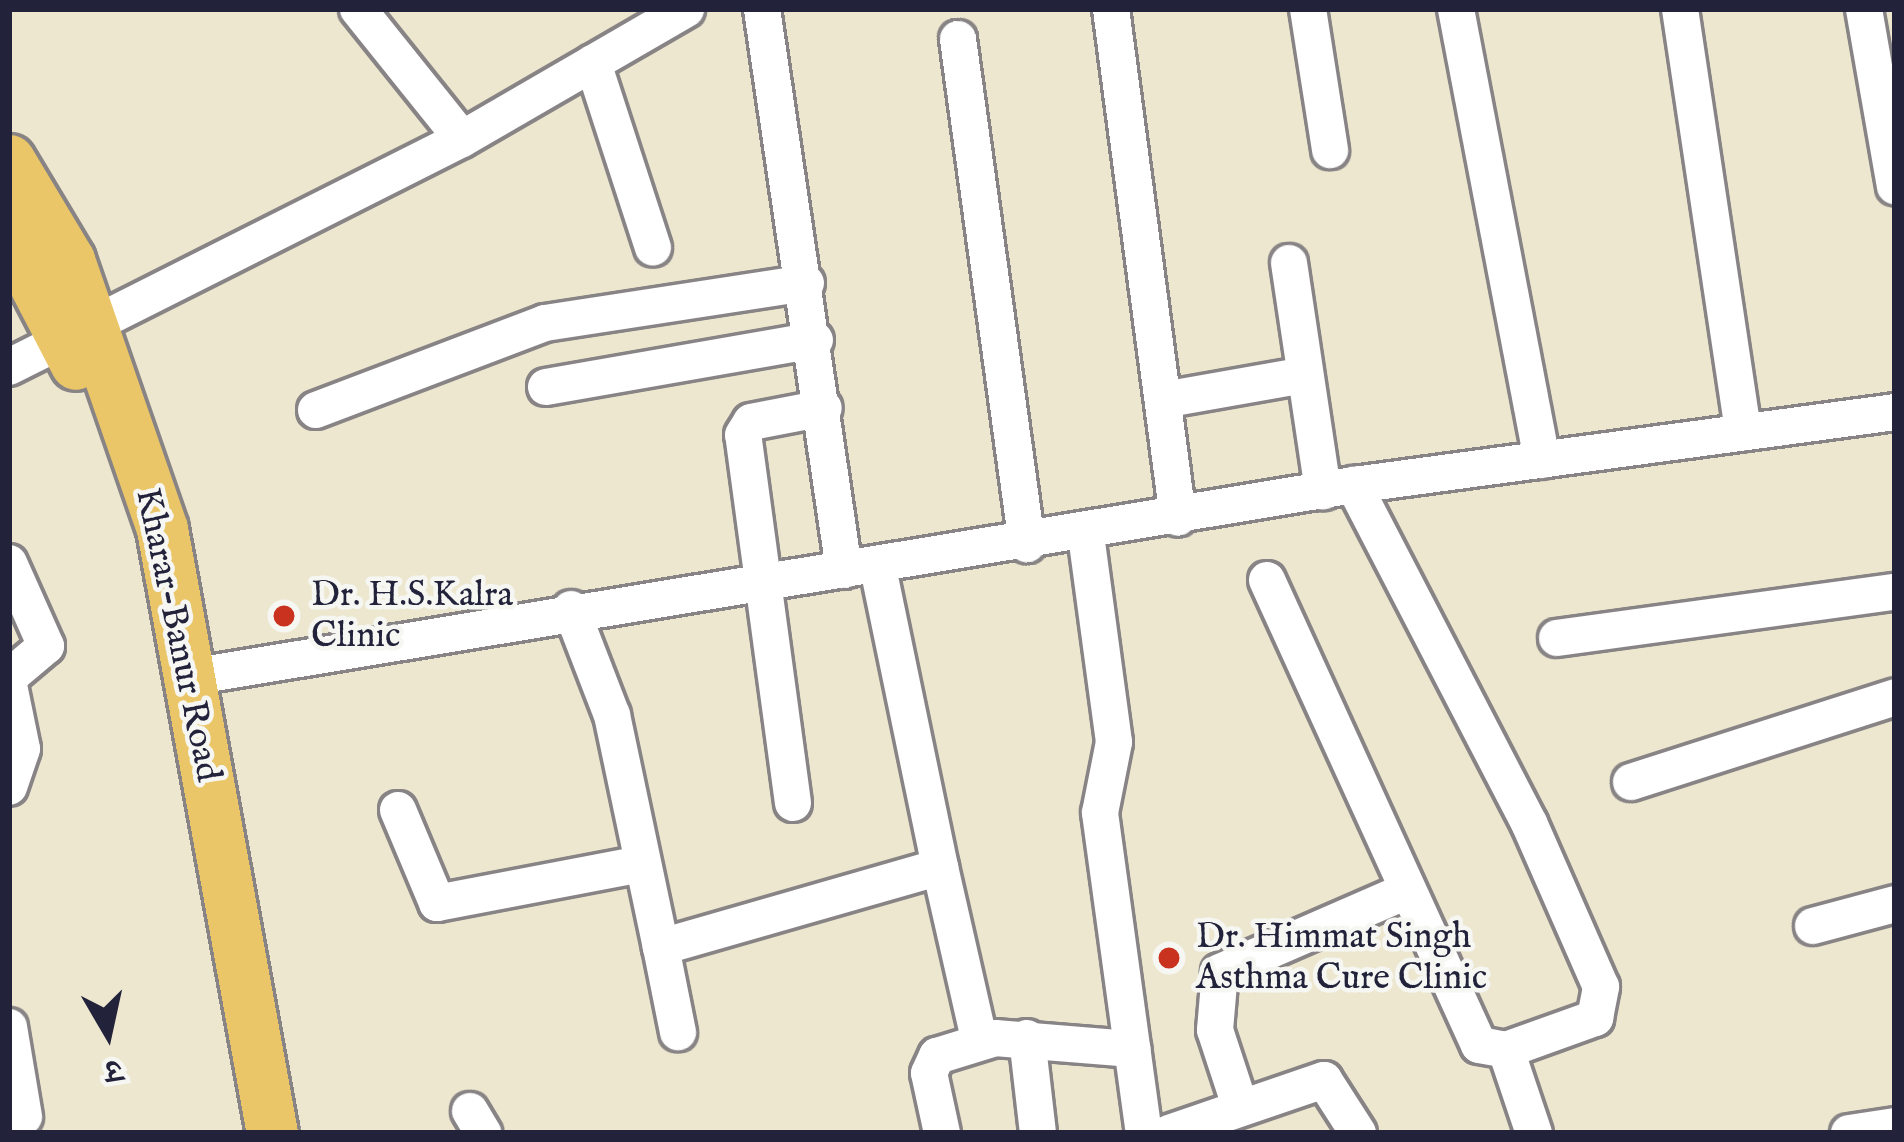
<!DOCTYPE html>
<html>
<head>
<meta charset="utf-8">
<style>
  body { margin:0 }
  #map { position:relative; width:1904px; height:1142px; overflow:hidden; background:#ede7cf; font-family:"IM FELL English","Noto Serif Devanagari",serif }
  div>[style] { position:absolute }
  .roads { filter:drop-shadow(3px 0 #888485) drop-shadow(-3px 0 #888485) drop-shadow(0 3px #888485) drop-shadow(0 -3px #888485) }
  .minor>* { height:36px; margin:-18px; padding:0 18px; transform-origin:18px; border-radius:18px; background:#fff }
  .highway>* { height:51px; margin:-25.5px; padding:0 25.5px; transform-origin:25.5px; border-radius:25.5px; background:#eac669 }
  .dots>* { width:33px; height:33px; translate:-50% -50%; box-sizing:border-box; border:6px solid #f6f6f2; border-radius:50% }
  span { translate:-50% -50%; white-space:nowrap; text-align:center; line-height:1.15; -webkit-text-stroke:9px #f6f6f2; paint-order:stroke }
  .poi-label { font-size:36px; color:#22223b }
  .left { translate:0 -50%; text-align:left }
  .street-label { font-size:36px; color:#22223b }
  .frame { position:absolute; inset:0; border:12px solid #22223b; pointer-events:none }
  .north { position:absolute; left:48px; top:974px; width:120px; height:120px; -webkit-text-stroke:9px #f6f6f2; paint-order:stroke; rotate:171deg; font-size:33px; font-weight:700; line-height:48px; text-align:center; color:#22223b }
  .north::after { content:''; display:block; margin:auto; width:42px; height:54px; background:#22223b; clip-path:polygon(50% 0,100% 100%,50% 72%,0 100%) }
</style>
</head>
<body>
<div id="map">
  <div class="roads">
    <div class="minor">
      <i style="left:358px;top:9px;width:166px;rotate:51.3deg"></i>
      <i style="left:762px;top:9px;width:567px;rotate:81.68deg"></i>
      <i style="left:1111px;top:9px;width:513px;rotate:82.5deg"></i>
      <i style="left:1308px;top:9px;width:143px;rotate:81.1deg"></i>
      <i style="left:1456px;top:9px;width:459px;rotate:79.2deg"></i>
      <i style="left:1680px;top:9px;width:428px;rotate:81.5deg"></i>
      <i style="left:1864px;top:9px;width:180px;rotate:80.1deg"></i>
      <i style="left:958px;top:39px;width:510px;rotate:82.22deg"></i>
      <i style="left:593px;top:63px;width:194px;rotate:72deg"></i>
      <i style="left:1289px;top:263px;width:231px;rotate:81.5deg"></i>
      <i style="left:9px;top:367px;width:507px;rotate:-26.72deg"></i>
      <i style="left:462px;top:139px;width:259px;rotate:-30.1deg"></i>
      <i style="left:546px;top:387px;width:273px;rotate:-9.9deg"></i>
      <i style="left:1163px;top:400px;width:144px;rotate:-10deg"></i>
      <i style="left:316px;top:410px;width:245px;rotate:-20.8deg"></i>
      <i style="left:545px;top:323px;width:264px;rotate:-8.7deg"></i>
      <i style="left:1086px;top:535px;width:209px;rotate:82.3deg"></i>
      <i style="left:1114px;top:742px;width:72px;rotate:101.2deg"></i>
      <i style="left:1100px;top:813px;width:323px;rotate:82.2deg"></i>
      <i style="left:9px;top:563px;width:91px;rotate:66deg"></i>
      <i style="left:46px;top:646px;width:48px;rotate:140deg"></i>
      <i style="left:1267px;top:580px;width:511px;rotate:65.49deg"></i>
      <i style="left:1479px;top:1045px;width:27px;rotate:10deg"></i>
      <i style="left:1506px;top:1050px;width:95px;rotate:-19.8deg"></i>
      <i style="left:1595px;top:1018px;width:32px;rotate:-79deg"></i>
      <i style="left:1601px;top:987px;width:179px;rotate:-113.7deg"></i>
      <i style="left:1529px;top:823px;width:381px;rotate:-117.4deg"></i>
      <i style="left:571px;top:609px;width:114px;rotate:68.9deg"></i>
      <i style="left:612px;top:715px;width:237px;rotate:78.1deg"></i>
      <i style="left:661px;top:947px;width:290px;rotate:-16deg"></i>
      <i style="left:940px;top:867px;width:309px;rotate:-101.7deg"></i>
      <i style="left:1557px;top:638px;width:341px;rotate:-7.8deg"></i>
      <i style="left:190px;top:677px;width:1180px;rotate:-9.37deg"></i>
      <i style="left:1354px;top:485px;width:546px;rotate:-7.68deg"></i>
      <i style="left:9px;top:685px;width:65px;rotate:78.5deg"></i>
      <i style="left:22px;top:749px;width:40px;rotate:108.9deg"></i>
      <i style="left:1631px;top:782px;width:277px;rotate:-17.8deg"></i>
      <i style="left:793px;top:803px;width:371px;rotate:-97.7deg"></i>
      <i style="left:743px;top:435px;width:15px;rotate:-58deg"></i>
      <i style="left:751px;top:422px;width:74px;rotate:-10.9deg"></i>
      <i style="left:398px;top:810px;width:101px;rotate:67.2deg"></i>
      <i style="left:437px;top:903px;width:208px;rotate:-10.8deg"></i>
      <i style="left:940px;top:867px;width:176px;rotate:77.2deg"></i>
      <i style="left:1813px;top:926px;width:85px;rotate:-15deg"></i>
      <i style="left:661px;top:947px;width:87px;rotate:78.7deg"></i>
      <i style="left:9px;top:1027px;width:91px;rotate:80.5deg"></i>
      <i style="left:1027px;top:1038px;width:96px;rotate:83.4deg"></i>
      <i style="left:1506px;top:1050px;width:88px;rotate:71.4deg"></i>
      <i style="left:1240px;top:1106px;width:80px;rotate:-108.2deg"></i>
      <i style="left:1215px;top:1030px;width:58px;rotate:-85.1deg"></i>
      <i style="left:1220px;top:972px;width:203px;rotate:-23.5deg"></i>
      <i style="left:470px;top:1111px;width:26px;rotate:59deg"></i>
      <i style="left:942px;top:1133px;width:61px;rotate:-102.2deg"></i>
      <i style="left:929px;top:1073px;width:19px;rotate:-65deg"></i>
      <i style="left:937px;top:1056px;width:61px;rotate:-17.2deg"></i>
      <i style="left:995px;top:1038px;width:138px;rotate:4.6deg"></i>
      <i style="left:1169px;top:1133px;width:164px;rotate:-18.9deg"></i>
      <i style="left:1324px;top:1080px;width:63px;rotate:57.3deg"></i>
      <i style="left:1849px;top:1133px;width:47px;rotate:-8.7deg"></i>
    </div>
    <div class="highway">
      <i style="left:9px;top:160px;width:117px;rotate:59deg"></i>
      <i style="left:69px;top:260px;width:285px;rotate:70.9deg"></i>
      <i style="left:162px;top:529px;width:614px;rotate:79.68deg"></i>
      <i style="left:9px;top:235px;width:145px;rotate:62.6deg"></i>
    </div>
  </div>
  <div class="dots">
    <i style="left:284px;top:616px;background:#c8321e"></i>
    <i style="left:1169px;top:958px;background:#c8321e"></i>
  </div>
  <div class="poi-label">
    <span class="left" style="left:311px;top:616px">Dr. H.S.Kalra<br>Clinic</span>
    <span class="left" style="left:1196px;top:958px">Dr. Himmat Singh<br>Asthma Cure Clinic</span>
  </div>
  <div class="street-label">
    <span style="left:177px;top:635px;rotate:78deg">Kharar-Banur Road</span>
  </div>
  <div class="frame"></div>
  <div class="north">उ</div>
</div>
</body>
</html>
